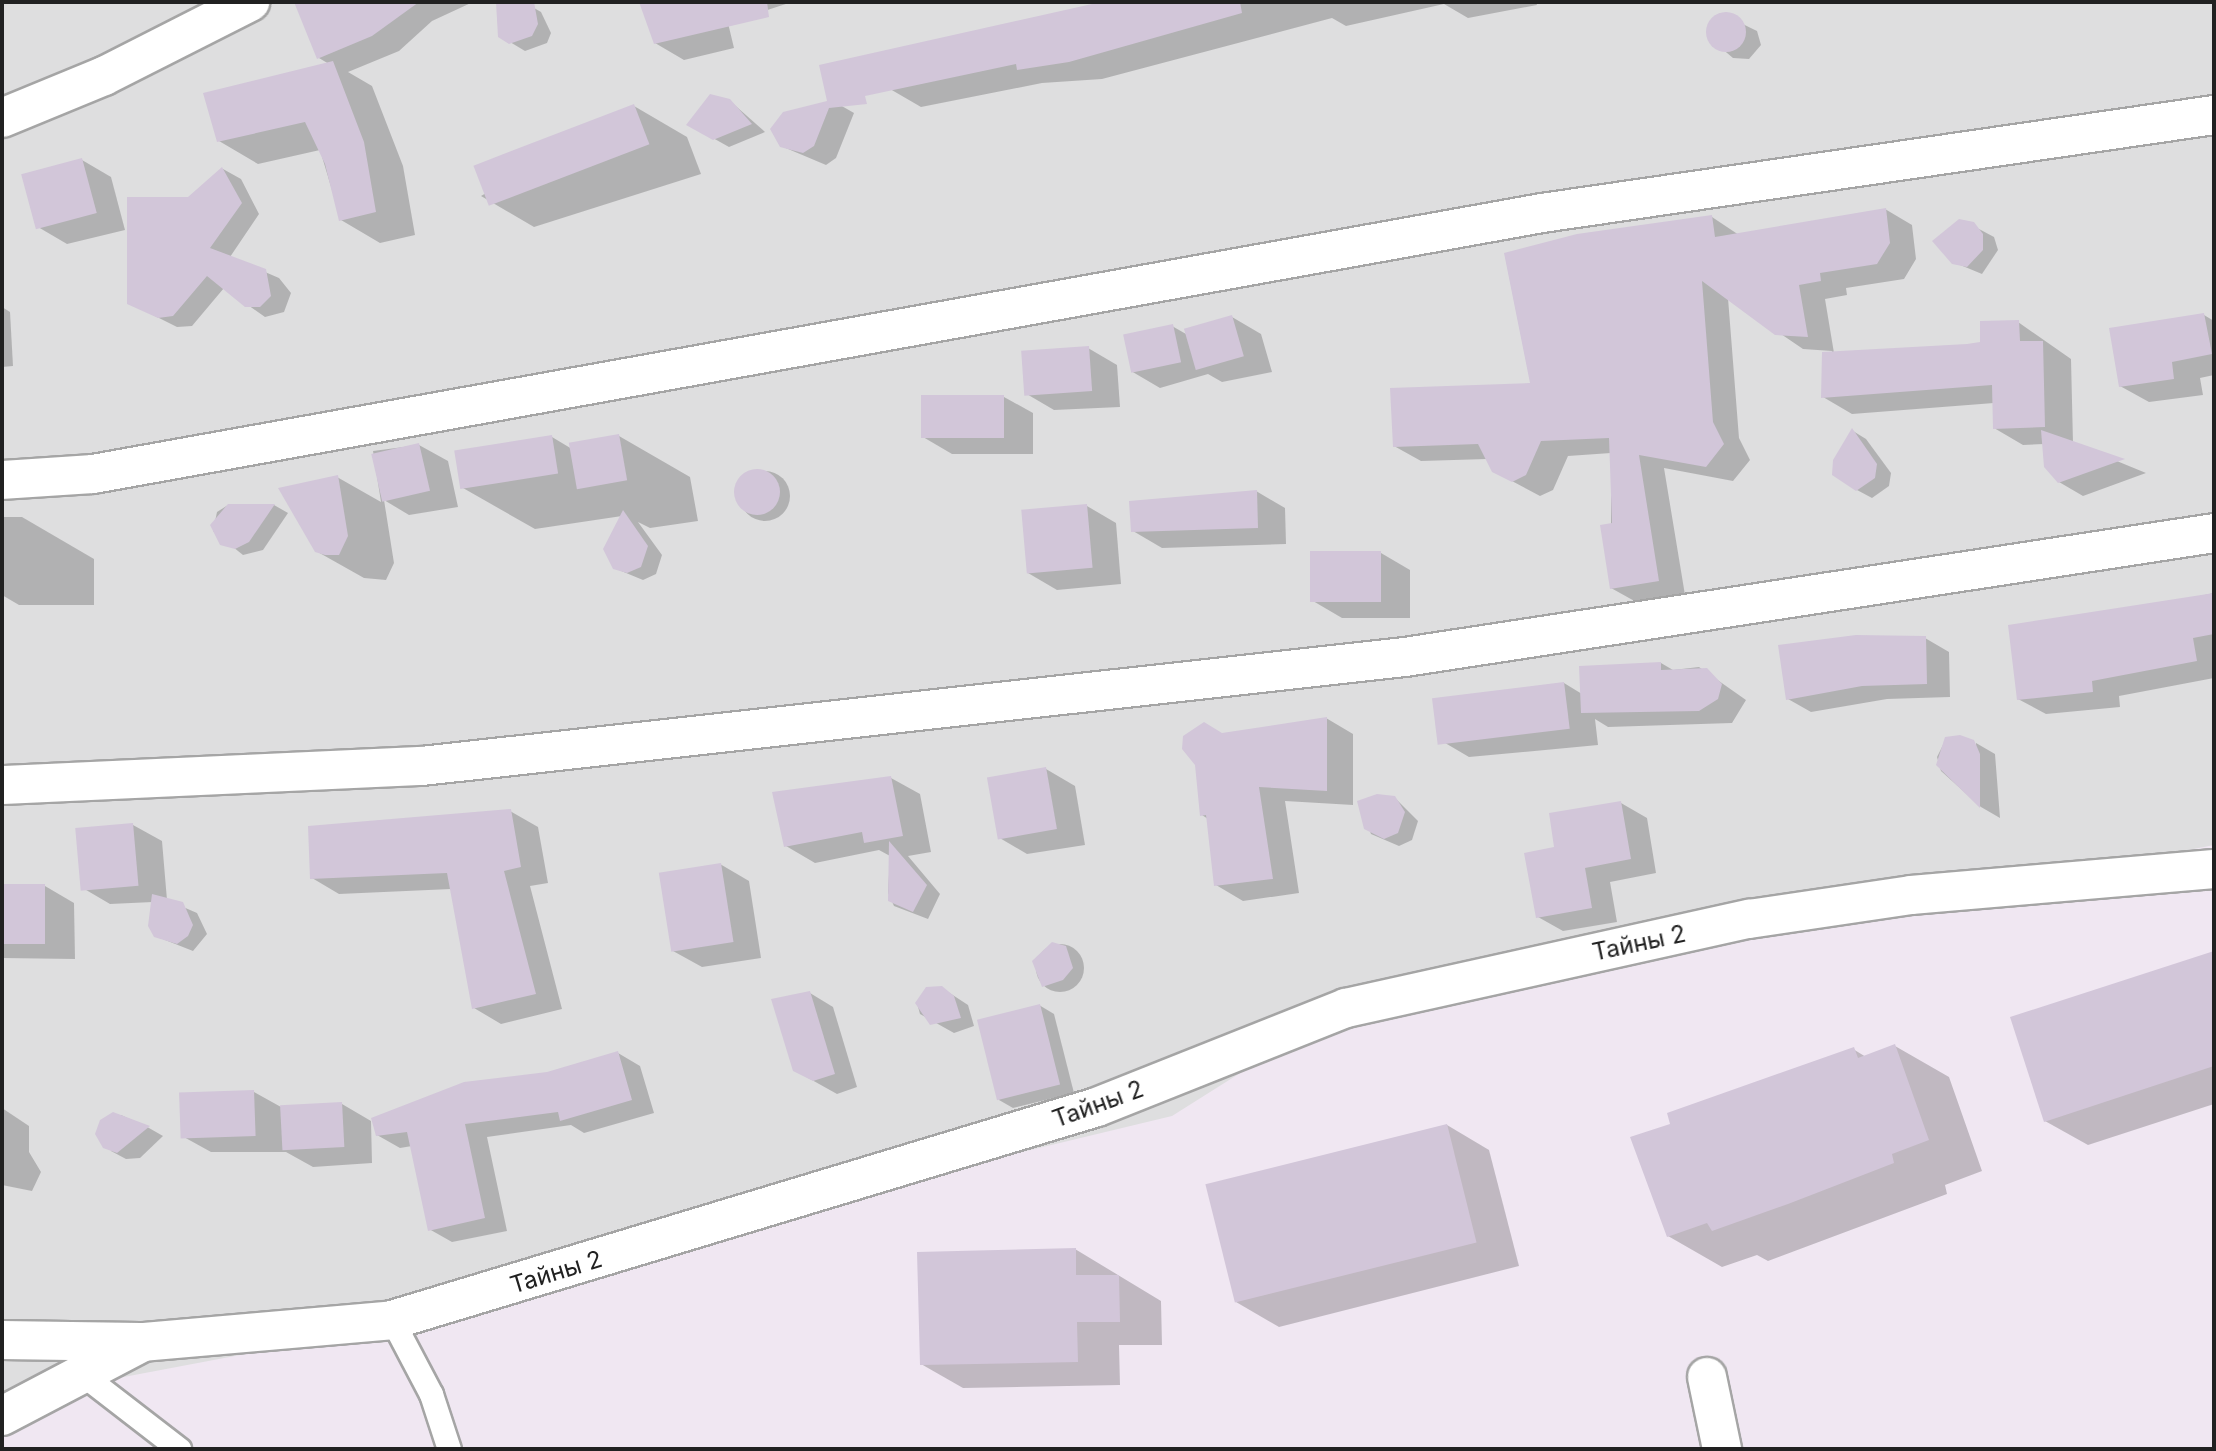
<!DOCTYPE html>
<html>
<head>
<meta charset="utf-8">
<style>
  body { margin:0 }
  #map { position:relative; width:2216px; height:1451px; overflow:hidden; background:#f0e7f2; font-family:Inter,sans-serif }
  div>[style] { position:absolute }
  .residential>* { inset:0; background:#dededf }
  .shadow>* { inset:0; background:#0003 }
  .round { border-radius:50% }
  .building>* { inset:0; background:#d2c6d9; transform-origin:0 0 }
  .roads { filter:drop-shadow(2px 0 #a5a5a5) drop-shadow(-2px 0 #a5a5a5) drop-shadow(0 2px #a5a5a5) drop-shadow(0 -2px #a5a5a5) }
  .lane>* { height:23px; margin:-11.5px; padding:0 11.5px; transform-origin:11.5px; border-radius:11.5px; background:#fff }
  .street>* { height:38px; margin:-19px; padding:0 19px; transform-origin:19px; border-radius:19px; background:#fff }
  span { translate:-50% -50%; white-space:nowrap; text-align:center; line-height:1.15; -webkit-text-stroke:7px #fff; paint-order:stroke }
  .street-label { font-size:24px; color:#212121 }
  .frame { position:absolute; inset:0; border:4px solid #212121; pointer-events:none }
</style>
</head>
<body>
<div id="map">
  <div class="residential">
    <i style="clip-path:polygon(2px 2px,2214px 2px,2214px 845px,1323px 1021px,1172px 1116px,785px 1209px,394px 1326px,2px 1400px)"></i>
  </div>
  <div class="shadow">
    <i style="clip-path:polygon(305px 2px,473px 2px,432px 21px,399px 51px,348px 72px,372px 86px,403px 166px,415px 235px,380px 243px,341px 220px,320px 150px,258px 164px,219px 141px,329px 64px,319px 58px,297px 5px)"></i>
    <i style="clip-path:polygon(640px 2px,792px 2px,728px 23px,734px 48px,684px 60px,655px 43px)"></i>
    <i style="clip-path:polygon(1110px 2px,1536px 2px,1537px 5px,1468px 18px,1444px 4px,1346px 26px,1332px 18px,1102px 79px,1042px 83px,921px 107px,890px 89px,885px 51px)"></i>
    <i style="clip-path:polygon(527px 4px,541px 12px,551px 33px,547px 43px,525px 51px,510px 42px)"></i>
    <i style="clip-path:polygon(1720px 13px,1757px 31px,1761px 45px,1749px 59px,1733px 58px,1708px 37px)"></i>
    <i style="clip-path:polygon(730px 101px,765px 132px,729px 147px,688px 124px)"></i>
    <i style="clip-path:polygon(833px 101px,854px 113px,836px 158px,826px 165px,781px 146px)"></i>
    <i style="clip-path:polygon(634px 106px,687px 137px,701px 174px,534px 227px,481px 196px)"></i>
    <i style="clip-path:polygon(82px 160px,111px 177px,125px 230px,67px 244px,38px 227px)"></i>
    <i style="clip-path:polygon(223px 169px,241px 179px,259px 214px,230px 257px,279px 278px,291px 293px,284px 312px,265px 317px,224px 288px,192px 326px,177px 327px,129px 303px,189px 199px)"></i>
    <i style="clip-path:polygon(1885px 209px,1912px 225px,1916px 259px,1904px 279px,1846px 288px,1847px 295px,1825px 299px,1834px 353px,1982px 344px,2018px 322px,2071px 359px,2073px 443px,2146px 473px,2083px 496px,2059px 482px,2044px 444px,2023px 445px,1994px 428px,1994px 403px,1852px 414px,1823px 397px,1832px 351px,1803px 349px,1728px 298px,1739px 438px,1750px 460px,1733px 481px,1664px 468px,1685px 595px,1638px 603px,1611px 588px,1611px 453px,1568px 456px,1553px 490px,1540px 496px,1493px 471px,1487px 459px,1421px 461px,1394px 446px,1532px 385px,1712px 217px,1739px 235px)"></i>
    <i style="clip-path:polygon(1979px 229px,1994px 237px,1998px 250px,1982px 274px,1953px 262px)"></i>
    <i style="clip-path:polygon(2px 307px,10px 312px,13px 366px,2px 367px)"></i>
    <i style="clip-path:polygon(2204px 315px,2214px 321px,2214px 375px,2200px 378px,2203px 395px,2149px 402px,2120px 386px)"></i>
    <i style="clip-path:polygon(1232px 317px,1261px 334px,1272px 372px,1222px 382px,1208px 374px,1160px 388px,1131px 371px,1172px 326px,1186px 334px)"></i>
    <i style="clip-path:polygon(1088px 348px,1117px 365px,1120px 407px,1054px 410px,1025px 393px)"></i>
    <i style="clip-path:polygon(1004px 397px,1033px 413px,1033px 454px,952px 454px,923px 437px)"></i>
    <i style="clip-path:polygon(1853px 431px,1866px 439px,1891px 473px,1889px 486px,1872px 498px,1857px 490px)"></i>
    <i style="clip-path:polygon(619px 436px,690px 477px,698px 521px,650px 528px,638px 522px,662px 555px,656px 574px,643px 580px,614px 568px,622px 516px,535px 529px,463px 488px,552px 437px,572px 449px)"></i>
    <i style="clip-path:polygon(419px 445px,448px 461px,458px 507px,409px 515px,384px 500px,394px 563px,386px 580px,364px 578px,316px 551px,337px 477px,381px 502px,373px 451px)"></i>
    <i class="round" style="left:740px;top:471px;width:50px;height:50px"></i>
    <i style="clip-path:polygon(1256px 491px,1285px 508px,1286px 544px,1162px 548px,1133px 531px)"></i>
    <i style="clip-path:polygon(228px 505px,274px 505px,288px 513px,263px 550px,243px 555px,213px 531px,217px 512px)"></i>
    <i style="clip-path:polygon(1087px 506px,1116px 523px,1121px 584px,1057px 590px,1028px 573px)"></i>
    <i style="clip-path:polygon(2px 517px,22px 517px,94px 559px,94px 605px,19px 605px,2px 595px)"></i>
    <i style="clip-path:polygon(1381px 553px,1410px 570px,1410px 618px,1342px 618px,1313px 601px)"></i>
    <i style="clip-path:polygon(2214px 593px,2214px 678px,2119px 696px,2120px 707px,2046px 714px,2018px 699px,2110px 615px)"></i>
    <i style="clip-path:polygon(1925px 638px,1949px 652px,1950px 697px,1887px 699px,1811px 712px,1788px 699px)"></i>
    <i style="clip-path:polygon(1661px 663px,1673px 670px,1699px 667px,1746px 700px,1732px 723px,1608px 727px,1595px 719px,1598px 745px,1469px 757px,1440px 740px,1564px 683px,1582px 694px)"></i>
    <i style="clip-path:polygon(1326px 718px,1353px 734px,1353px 805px,1285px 801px,1299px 893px,1243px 901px,1216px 885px,1208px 819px,1202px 815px,1222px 735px)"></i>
    <i style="clip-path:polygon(1946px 739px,1978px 802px,1976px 743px,1995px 754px,2000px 818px,1981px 807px,1941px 771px,1937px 757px)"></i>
    <i style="clip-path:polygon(1046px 769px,1075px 786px,1085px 845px,1027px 854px,998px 837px)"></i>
    <i style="clip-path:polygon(891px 778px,920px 794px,931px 852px,908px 856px,940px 894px,928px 919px,894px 906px,888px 893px,890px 856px,879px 850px,815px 863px,786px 846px)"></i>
    <i style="clip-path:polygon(1395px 798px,1418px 821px,1412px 840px,1399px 846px,1371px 834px,1360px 803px)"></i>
    <i style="clip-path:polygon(1621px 803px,1647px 818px,1656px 873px,1610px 882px,1617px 922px,1563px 931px,1538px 917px,1556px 849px)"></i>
    <i style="clip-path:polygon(510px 811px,538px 827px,548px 883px,530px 886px,562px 1009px,501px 1024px,474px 1008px,451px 889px,339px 894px,312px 878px)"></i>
    <i style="clip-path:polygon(133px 825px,162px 841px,167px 900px,197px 913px,207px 934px,193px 951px,155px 936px,153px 902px,110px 904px,81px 887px)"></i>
    <i style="clip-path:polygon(720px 864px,749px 881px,761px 958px,702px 967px,673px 951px)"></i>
    <i style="clip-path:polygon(2px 886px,45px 886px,74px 903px,75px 959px,2px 958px)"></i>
    <i class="round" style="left:1036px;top:944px;width:48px;height:48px"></i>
    <i style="clip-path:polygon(2214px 952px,2214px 1104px,2088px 1145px,2045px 1121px,2012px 1019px)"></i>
    <i style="clip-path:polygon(942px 988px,968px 1005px,974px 1026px,954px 1033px,920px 1014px,917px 1003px)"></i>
    <i style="clip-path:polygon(810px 993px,833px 1007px,857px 1087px,837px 1094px,794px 1070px)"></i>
    <i style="clip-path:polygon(1039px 1005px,1054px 1014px,1074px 1093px,1013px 1108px,999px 1100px)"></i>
    <i style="clip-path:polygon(1895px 1046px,1949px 1077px,1982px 1171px,1945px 1185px,1947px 1194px,1768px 1261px,1757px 1255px,1722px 1267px,1668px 1236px,1672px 1125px,1853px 1049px,1866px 1057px)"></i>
    <i style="clip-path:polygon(618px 1053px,640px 1066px,654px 1113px,584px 1133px,571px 1125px,487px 1137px,507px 1231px,452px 1242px,429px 1229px,412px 1146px,400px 1148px,377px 1135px)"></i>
    <i style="clip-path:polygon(254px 1092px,281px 1107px,342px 1104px,371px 1121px,372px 1163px,313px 1167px,286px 1152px,211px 1152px,182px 1136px)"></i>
    <i style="clip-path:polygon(2px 1108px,29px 1126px,29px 1152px,41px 1172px,32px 1191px,2px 1185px)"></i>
    <i style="clip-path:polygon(121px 1115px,149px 1128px,163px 1136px,140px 1158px,126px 1159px,111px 1151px,107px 1116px)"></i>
    <i style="clip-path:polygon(1447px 1125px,1489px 1150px,1519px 1266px,1279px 1327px,1236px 1302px)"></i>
    <i style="clip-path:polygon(1075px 1249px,1161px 1301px,1162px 1345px,1119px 1345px,1120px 1385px,963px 1388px,921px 1364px)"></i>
  </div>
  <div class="building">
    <i style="clip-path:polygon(294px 2px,419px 2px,372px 36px,317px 59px)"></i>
    <i style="clip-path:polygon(496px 2px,534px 2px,538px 24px,532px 36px,509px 44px,498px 37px)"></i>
    <i style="clip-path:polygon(639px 2px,767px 2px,769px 17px,654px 44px)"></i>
    <i style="clip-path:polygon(1101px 2px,1240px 2px,1242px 13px,1069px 62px,1017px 70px,1016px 64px,865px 96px,867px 104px,829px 108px,814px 146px,803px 153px,780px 147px,770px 129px,783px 112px,827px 101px,819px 65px)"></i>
    <i class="round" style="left:1706px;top:12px;width:40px;height:40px"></i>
    <i style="clip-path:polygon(333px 61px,364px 142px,376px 212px,339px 221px,325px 164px,305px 122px,217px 142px,203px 93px)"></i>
    <i style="clip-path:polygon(710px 94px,730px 99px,752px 124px,713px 140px,686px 125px)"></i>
    <i style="left:634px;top:104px;width:43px;height:172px;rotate:69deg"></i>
    <i style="left:82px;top:158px;width:57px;height:63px;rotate:75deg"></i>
    <i style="clip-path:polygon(222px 167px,242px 203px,210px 248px,266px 269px,271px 296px,260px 307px,245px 307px,207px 276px,173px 316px,158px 318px,127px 304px,127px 197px,188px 197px)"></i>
    <i style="clip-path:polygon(1886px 208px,1890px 243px,1877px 264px,1820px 273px,1821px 281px,1799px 285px,1808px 337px,1775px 335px,1702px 281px,1713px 422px,1724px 444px,1706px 467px,1639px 455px,1659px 581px,1610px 589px,1600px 525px,1612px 523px,1609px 438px,1541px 441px,1526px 475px,1512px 482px,1492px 472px,1478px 444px,1393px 447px,1390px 388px,1530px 383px,1504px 253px,1577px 234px,1712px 215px,1715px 237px)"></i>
    <i style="clip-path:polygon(1959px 219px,1974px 222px,1983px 234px,1983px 250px,1967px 267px,1952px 264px,1932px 241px)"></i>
    <i style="clip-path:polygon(2204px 313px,2212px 354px,2172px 362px,2174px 379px,2119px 387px,2109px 328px)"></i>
    <i style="left:1232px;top:315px;width:43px;height:50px;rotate:74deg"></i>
    <i style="clip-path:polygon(2019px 320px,2020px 341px,2043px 341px,2045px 427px,1993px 429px,1992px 385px,1821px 398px,1822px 352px,1967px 344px,1980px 342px,1980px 321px)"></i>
    <i style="left:1173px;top:324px;width:39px;height:51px;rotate:78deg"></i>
    <i style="left:1089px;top:346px;width:45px;height:68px;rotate:86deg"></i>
    <i style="left:921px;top:395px;width:83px;height:43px"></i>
    <i style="clip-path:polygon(1852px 428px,1877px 464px,1875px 478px,1856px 491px,1832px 475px,1833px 460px)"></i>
    <i style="clip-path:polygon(2041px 430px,2125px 459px,2058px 483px,2044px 467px)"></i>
    <i style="left:619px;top:434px;width:47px;height:51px;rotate:80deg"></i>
    <i style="left:552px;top:435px;width:39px;height:99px;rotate:81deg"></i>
    <i style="left:419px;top:443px;width:49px;height:49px;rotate:77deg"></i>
    <i class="round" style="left:734px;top:469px;width:46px;height:46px"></i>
    <i style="clip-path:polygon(338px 475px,348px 536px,339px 555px,325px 555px,315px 552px,278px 488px)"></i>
    <i style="clip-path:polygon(1257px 490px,1258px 528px,1131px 532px,1129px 501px)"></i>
    <i style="clip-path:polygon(228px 504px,275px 504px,249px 542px,235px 549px,220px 545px,210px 525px)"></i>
    <i style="left:1087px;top:504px;width:64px;height:66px;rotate:85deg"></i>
    <i style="clip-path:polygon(623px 510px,648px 546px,641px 567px,627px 573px,613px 569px,603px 549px)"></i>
    <i style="left:1381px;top:551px;width:51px;height:71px;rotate:90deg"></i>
    <i style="clip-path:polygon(2214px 593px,2214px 634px,2193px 638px,2197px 661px,2092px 681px,2093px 692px,2017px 700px,2008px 625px)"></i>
    <i style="clip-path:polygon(1856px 635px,1926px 636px,1927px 684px,1862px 686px,1786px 700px,1778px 645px)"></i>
    <i style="clip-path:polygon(1661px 662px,1661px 670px,1707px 668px,1722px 684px,1718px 699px,1699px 711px,1581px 713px,1579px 666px)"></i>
    <i style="left:1564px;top:682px;width:47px;height:133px;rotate:83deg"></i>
    <i style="clip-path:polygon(1327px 717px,1327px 791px,1259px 787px,1273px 879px,1214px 886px,1206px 815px,1200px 816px,1195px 765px,1182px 749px,1183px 736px,1204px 722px,1222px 733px)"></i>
    <i style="clip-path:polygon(1960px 735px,1974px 740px,1980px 754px,1980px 808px,1936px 765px,1945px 737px)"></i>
    <i style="left:1046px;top:767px;width:63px;height:60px;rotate:80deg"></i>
    <i style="clip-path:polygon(891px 776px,903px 836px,864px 843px,862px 832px,784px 847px,772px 792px)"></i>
    <i style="clip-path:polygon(1377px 794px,1395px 796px,1405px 812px,1398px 833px,1384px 839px,1364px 829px,1357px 801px)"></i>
    <i style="clip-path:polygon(1621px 801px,1631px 859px,1585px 868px,1592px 908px,1536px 918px,1524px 853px,1554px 847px,1549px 813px)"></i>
    <i style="clip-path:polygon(511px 809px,521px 867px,504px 871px,536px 994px,472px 1009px,447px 873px,310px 879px,308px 826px)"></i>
    <i style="left:133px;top:823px;width:63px;height:58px;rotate:85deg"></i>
    <i style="clip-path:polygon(889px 841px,927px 885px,913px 912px,888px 901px)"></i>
    <i style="left:721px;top:863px;width:80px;height:63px;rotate:81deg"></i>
    <i style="left:2px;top:884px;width:43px;height:60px"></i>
    <i style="clip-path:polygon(152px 894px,183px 902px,193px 925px,188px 936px,177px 944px,154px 937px,148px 926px)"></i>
    <i style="clip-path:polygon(1052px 942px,1066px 946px,1073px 968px,1063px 980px,1042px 987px,1032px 961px)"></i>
    <i style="clip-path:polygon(2214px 951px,2214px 1066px,2044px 1122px,2010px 1017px)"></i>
    <i style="clip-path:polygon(942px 986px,954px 996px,961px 1018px,930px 1025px,915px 1003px,926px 987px)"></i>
    <i style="clip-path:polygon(810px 991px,835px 1074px,813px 1081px,793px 1071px,771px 999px)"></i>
    <i style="left:1040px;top:1004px;width:83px;height:65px;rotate:76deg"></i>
    <i style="clip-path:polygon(1895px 1044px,1929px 1140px,1892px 1154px,1894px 1163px,1788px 1204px,1712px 1231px,1707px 1223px,1667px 1237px,1630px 1137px,1670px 1124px,1667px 1113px,1854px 1047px,1858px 1058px)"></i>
    <i style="clip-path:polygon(618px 1051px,632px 1100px,560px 1121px,558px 1112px,465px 1124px,485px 1218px,428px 1231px,407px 1132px,376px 1136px,371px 1118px,464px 1082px,547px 1072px)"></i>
    <i style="left:254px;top:1090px;width:46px;height:75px;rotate:88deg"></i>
    <i style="left:342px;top:1102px;width:45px;height:62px;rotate:87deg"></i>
    <i style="clip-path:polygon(113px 1112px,150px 1126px,117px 1153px,103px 1148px,95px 1134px,100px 1120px)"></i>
    <i style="left:1447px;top:1124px;width:122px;height:249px;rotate:76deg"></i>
    <i style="clip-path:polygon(1076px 1248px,1076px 1275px,1119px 1275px,1120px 1322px,1077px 1322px,1078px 1362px,920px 1365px,917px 1252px)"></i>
  </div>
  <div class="roads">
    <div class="lane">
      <i style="left:392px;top:1320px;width:84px;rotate:62.2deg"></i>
      <i style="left:431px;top:1394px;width:58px;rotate:71.9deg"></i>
      <i style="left:82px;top:1374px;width:123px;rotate:37.7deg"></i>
    </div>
    <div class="street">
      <i style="left:2px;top:118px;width:110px;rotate:-22.4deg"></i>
      <i style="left:104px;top:76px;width:164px;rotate:-26.9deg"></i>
      <i style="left:2px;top:480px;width:91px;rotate:-3.8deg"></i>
      <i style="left:93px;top:474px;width:1472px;rotate:-10.21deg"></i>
      <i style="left:1542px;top:213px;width:679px;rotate:-8.3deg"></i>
      <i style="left:2px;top:785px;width:420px;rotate:-2.6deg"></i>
      <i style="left:422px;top:766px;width:989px;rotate:-6.33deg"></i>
      <i style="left:1405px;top:657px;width:818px;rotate:-8.71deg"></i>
      <i style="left:2px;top:1340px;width:138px;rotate:0.8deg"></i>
      <i style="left:1707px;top:1377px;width:74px;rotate:78.2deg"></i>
      <i style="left:2px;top:1416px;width:159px;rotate:-27.7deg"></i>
      <i style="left:143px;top:1342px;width:250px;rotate:-5deg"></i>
      <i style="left:392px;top:1320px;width:736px;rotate:-16.81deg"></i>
      <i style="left:1097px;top:1107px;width:268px;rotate:-21.7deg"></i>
      <i style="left:1346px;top:1008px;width:413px;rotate:-12.5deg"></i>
      <i style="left:1749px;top:919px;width:164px;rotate:-8.4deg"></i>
      <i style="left:1911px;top:895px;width:304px;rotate:-4.9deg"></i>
    </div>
  </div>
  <div class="street-label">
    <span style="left:1639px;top:943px;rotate:-12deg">Тайны 2</span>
    <span style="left:1098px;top:1104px;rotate:-20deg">Тайны 2</span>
    <span style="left:556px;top:1272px;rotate:-17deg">Тайны 2</span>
  </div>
  <div class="frame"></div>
</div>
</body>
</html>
